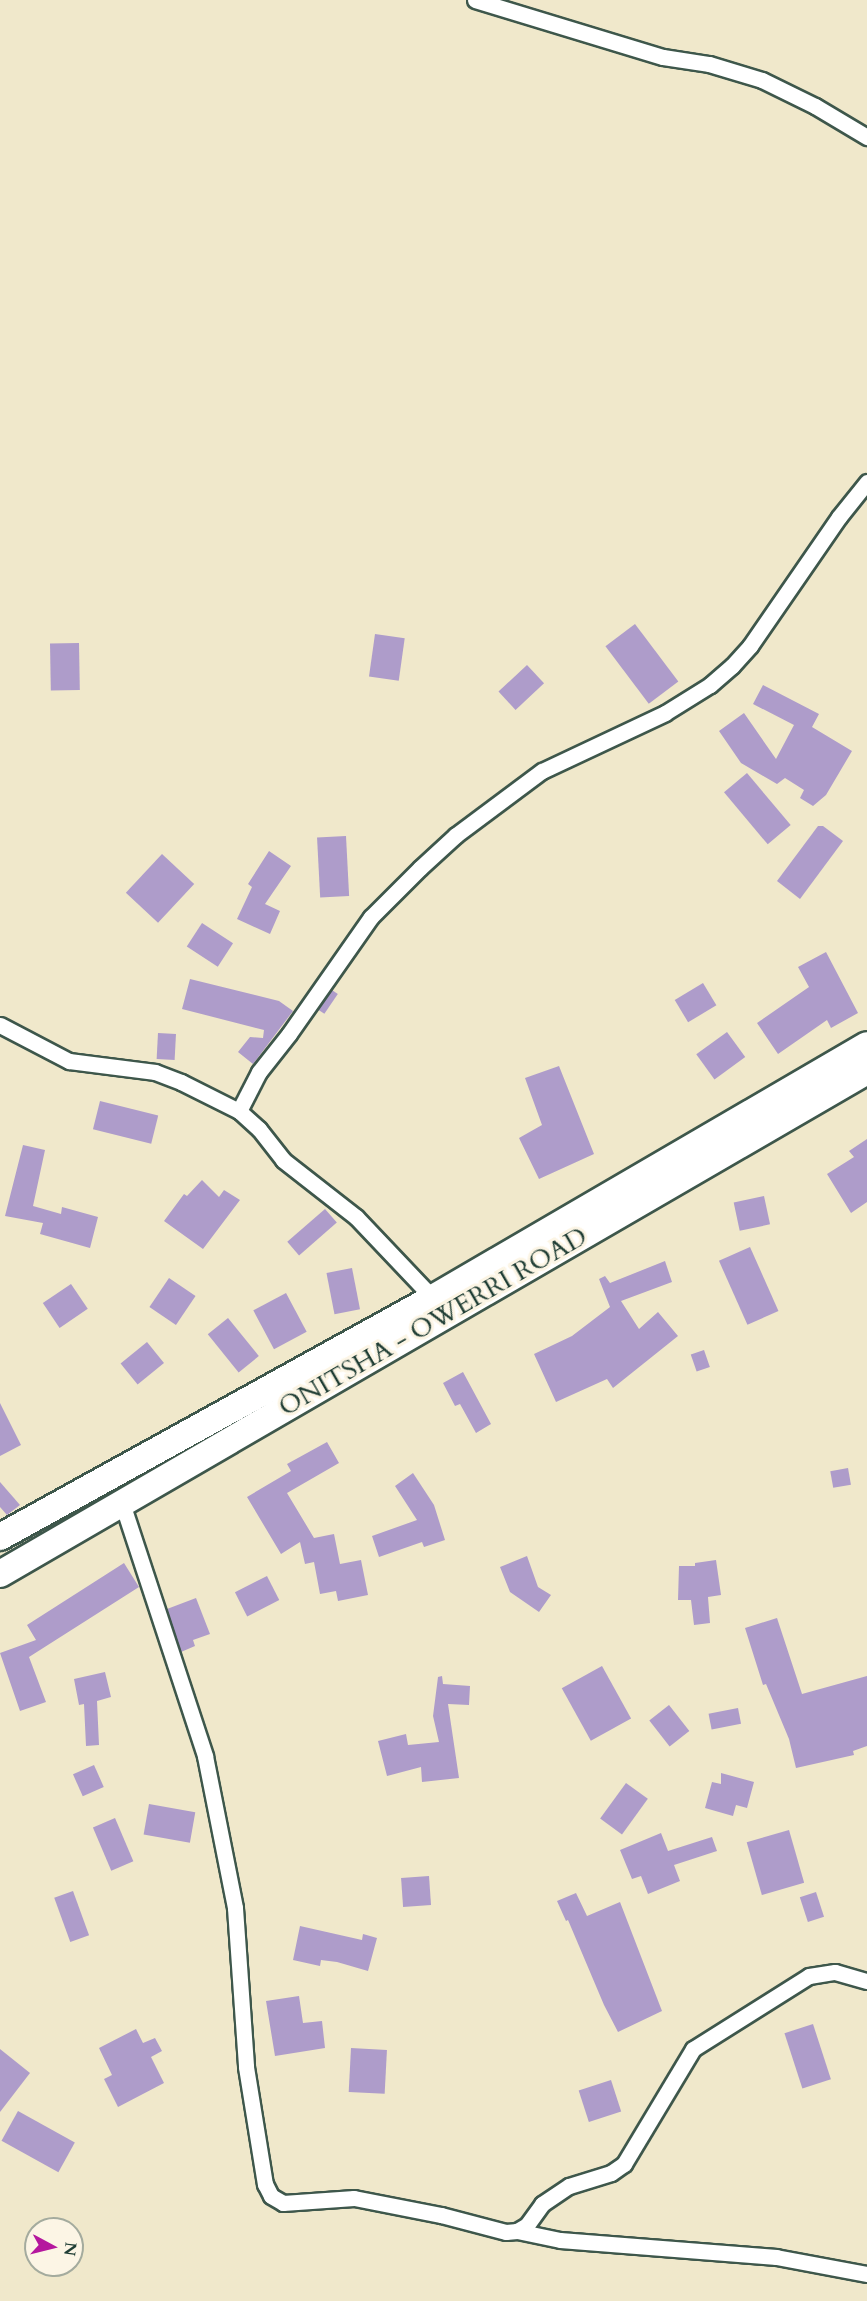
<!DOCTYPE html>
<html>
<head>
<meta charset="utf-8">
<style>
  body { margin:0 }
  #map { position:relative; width:867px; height:2301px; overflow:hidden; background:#f0e8cb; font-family:Cardo,serif }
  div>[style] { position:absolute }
  .building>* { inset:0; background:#ae9cca; transform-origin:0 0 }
  .roads { filter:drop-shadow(2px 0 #3e574b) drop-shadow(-2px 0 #3e574b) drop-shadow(0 2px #3e574b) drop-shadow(0 -2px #3e574b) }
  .minor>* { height:15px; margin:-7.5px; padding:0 7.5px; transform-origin:7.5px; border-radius:7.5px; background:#fff }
  .trunk>* { height:26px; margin:-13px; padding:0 13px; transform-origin:13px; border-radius:13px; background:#fff }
  span { translate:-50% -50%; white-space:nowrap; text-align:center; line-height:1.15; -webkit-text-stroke:6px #fcf5e5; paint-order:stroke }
  .street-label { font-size:26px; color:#1f3d34 }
  .north { position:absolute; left:24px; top:2217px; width:60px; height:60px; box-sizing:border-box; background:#fcf5e5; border:2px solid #a4ab9e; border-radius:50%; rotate:97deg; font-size:16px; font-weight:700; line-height:24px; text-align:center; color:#1f3d34 }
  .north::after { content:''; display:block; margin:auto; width:21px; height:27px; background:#b5179e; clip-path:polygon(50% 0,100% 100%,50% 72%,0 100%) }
</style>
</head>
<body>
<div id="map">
  <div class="building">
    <i style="left:635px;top:624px;width:72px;height:37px;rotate:53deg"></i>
    <i style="left:375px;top:634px;width:30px;height:43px;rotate:8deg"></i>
    <i style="left:79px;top:643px;width:47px;height:29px;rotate:89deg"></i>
    <i style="left:527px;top:665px;width:25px;height:39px;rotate:47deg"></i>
    <i style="clip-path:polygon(763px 685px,819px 714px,812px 727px,852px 751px,826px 795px,813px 806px,800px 798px,804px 790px,785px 778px,777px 784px,741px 763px,719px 731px,744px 713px,776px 759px,794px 725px,753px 704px)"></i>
    <i style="left:747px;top:773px;width:68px;height:30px;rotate:50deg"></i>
    <i style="clip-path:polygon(818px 826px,823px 826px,843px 841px,800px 899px,777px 881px)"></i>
    <i style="left:346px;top:836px;width:60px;height:29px;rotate:87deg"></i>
    <i style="clip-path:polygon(269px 851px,291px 866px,265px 904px,280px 911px,270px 934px,237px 919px,252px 887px,248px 884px)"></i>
    <i style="left:162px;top:854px;width:44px;height:53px;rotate:43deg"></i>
    <i style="left:202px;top:923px;width:37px;height:28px;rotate:33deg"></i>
    <i style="clip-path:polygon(826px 952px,858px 1013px,831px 1028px,827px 1020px,778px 1054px,757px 1023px,809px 987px,798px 967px)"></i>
    <i style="clip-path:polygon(190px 979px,279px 1001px,293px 1011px,253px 1064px,238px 1052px,250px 1037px,263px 1038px,264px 1030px,182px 1009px)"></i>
    <i style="left:703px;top:983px;width:26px;height:33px;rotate:59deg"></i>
    <i style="left:332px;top:990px;width:7px;height:24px;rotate:34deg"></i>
    <i style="left:727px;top:1032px;width:31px;height:38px;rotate:54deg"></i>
    <i style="left:158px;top:1033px;width:18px;height:26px;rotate:3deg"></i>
    <i style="clip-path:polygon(559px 1066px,594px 1154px,539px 1179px,519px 1138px,542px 1125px,525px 1078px)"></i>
    <i style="left:100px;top:1101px;width:60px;height:29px;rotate:14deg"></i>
    <i style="clip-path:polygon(867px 1139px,867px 1202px,851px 1213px,827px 1174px,854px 1157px,849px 1151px)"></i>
    <i style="clip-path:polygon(23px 1145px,45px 1150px,33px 1206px,61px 1214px,62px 1207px,98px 1217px,90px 1248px,40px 1234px,43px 1223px,5px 1216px)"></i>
    <i style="clip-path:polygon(202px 1180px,219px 1197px,224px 1190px,240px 1200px,203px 1249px,164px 1221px,184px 1194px,187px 1196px)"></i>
    <i style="left:764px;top:1196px;width:29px;height:31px;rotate:78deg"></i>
    <i style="left:325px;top:1209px;width:18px;height:50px;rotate:49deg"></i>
    <i style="left:750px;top:1247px;width:70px;height:34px;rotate:66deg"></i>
    <i style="clip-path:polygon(665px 1261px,672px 1282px,621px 1301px,639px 1329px,658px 1312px,678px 1336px,613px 1388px,607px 1379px,556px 1402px,534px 1354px,572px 1336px,610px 1307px,599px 1279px,605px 1276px,610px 1283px)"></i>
    <i style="left:352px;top:1268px;width:42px;height:26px;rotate:79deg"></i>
    <i style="left:169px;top:1278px;width:32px;height:35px;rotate:34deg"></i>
    <i style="left:71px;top:1284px;width:30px;height:34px;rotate:56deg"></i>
    <i style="left:286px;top:1293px;width:44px;height:37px;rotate:62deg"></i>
    <i style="left:228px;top:1318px;width:49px;height:26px;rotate:51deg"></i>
    <i style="left:147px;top:1342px;width:27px;height:34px;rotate:51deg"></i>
    <i style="left:704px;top:1350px;width:18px;height:14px;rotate:71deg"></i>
    <i style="clip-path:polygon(463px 1372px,491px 1424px,476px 1433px,460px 1404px,455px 1406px,443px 1383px)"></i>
    <i style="clip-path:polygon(0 1403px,21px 1445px,0 1456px)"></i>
    <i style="clip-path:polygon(327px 1442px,339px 1463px,287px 1493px,314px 1538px,334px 1534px,340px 1564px,361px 1560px,368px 1595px,338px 1601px,336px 1591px,320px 1594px,314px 1562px,305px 1564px,300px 1542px,281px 1554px,247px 1497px,291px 1471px,287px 1464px)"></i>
    <i style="left:848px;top:1468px;width:17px;height:18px;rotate:80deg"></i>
    <i style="clip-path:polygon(413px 1473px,434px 1505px,445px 1540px,424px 1547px,422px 1542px,379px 1557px,372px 1536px,417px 1520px,395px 1486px)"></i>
    <i style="clip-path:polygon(0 1482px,20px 1505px,7px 1515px,0 1507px)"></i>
    <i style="clip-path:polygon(527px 1556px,538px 1587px,551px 1595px,539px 1612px,510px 1592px,500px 1567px)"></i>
    <i style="clip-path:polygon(716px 1560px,721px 1595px,708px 1597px,710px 1623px,694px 1625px,691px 1600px,678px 1600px,679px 1566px,695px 1566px,695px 1563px)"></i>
    <i style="clip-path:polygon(124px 1563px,139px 1587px,29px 1657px,46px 1702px,20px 1711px,0 1653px,36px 1640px,27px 1625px)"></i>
    <i style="left:267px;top:1576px;width:27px;height:36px;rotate:63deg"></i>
    <i style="clip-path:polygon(196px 1598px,210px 1634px,193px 1640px,195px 1646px,181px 1652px,167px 1609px)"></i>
    <i style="clip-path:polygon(777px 1618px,802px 1694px,867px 1676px,867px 1746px,853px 1751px,854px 1755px,796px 1768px,789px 1739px,766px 1684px,763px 1685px,745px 1628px)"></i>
    <i style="left:602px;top:1666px;width:60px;height:46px;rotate:61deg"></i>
    <i style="clip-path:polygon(105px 1672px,111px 1697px,97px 1701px,99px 1745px,86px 1746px,84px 1704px,79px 1705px,74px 1679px)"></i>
    <i style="clip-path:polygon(442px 1676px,443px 1684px,470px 1686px,469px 1705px,448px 1704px,459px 1778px,422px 1782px,421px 1767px,387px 1776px,378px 1741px,406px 1734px,408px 1745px,439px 1742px,433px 1716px,438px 1677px)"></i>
    <i style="left:669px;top:1705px;width:33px;height:25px;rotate:52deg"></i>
    <i style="left:738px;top:1708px;width:16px;height:30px;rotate:79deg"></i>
    <i style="left:94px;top:1765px;width:24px;height:23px;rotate:66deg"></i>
    <i style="clip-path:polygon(721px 1773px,754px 1782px,747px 1808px,736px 1805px,733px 1816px,705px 1808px,712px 1782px,721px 1784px)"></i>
    <i style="left:626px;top:1783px;width:27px;height:44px;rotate:36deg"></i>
    <i style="left:149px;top:1804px;width:47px;height:31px;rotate:10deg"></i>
    <i style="left:115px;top:1818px;width:47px;height:24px;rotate:67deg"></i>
    <i style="left:789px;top:1830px;width:55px;height:44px;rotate:74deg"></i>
    <i style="clip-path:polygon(661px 1833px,668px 1851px,712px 1837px,717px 1851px,674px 1865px,680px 1881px,648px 1894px,641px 1876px,632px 1879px,620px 1850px)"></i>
    <i style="left:429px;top:1876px;width:29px;height:28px;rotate:86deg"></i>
    <i style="left:73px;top:1891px;width:47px;height:20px;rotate:70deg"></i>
    <i style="left:816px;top:1892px;width:26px;height:17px;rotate:72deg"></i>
    <i style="clip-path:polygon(576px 1893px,587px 1916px,620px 1902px,662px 2011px,618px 2032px,604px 2005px,568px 1920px,566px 1921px,557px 1901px)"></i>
    <i style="clip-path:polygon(300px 1926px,362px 1940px,363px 1934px,377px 1938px,368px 1971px,337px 1962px,321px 1960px,320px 1966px,293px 1960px)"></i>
    <i style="clip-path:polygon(299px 1996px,303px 2023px,322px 2021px,325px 2048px,275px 2056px,266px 2001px)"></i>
    <i style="left:813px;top:2024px;width:58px;height:30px;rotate:72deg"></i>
    <i style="clip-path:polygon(136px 2029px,143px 2043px,155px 2038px,162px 2051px,151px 2057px,164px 2083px,118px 2107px,104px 2079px,112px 2075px,99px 2048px)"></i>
    <i style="left:351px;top:2048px;width:36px;height:44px;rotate:3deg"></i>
    <i style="clip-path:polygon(0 2049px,30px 2073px,0 2112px)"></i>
    <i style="left:611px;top:2080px;width:33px;height:34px;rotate:72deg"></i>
    <i style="left:18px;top:2111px;width:65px;height:34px;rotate:29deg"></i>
  </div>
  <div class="roads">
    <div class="minor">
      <i style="left:475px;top:0;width:196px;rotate:16.9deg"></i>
      <i style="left:663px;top:57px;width:47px;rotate:8.7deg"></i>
      <i style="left:709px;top:64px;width:55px;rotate:16.8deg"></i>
      <i style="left:762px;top:80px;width:59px;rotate:26.1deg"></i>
      <i style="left:815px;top:106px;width:61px;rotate:30.8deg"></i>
      <i style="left:0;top:1025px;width:78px;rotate:27.6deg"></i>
      <i style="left:69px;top:1061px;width:87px;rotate:7.3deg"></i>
      <i style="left:155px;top:1072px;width:28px;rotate:21deg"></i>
      <i style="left:181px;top:1082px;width:65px;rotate:26.6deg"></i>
      <i style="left:239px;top:1111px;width:27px;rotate:42deg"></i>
      <i style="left:259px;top:1129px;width:39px;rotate:52deg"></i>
      <i style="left:283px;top:1160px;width:93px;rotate:38deg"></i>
      <i style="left:356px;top:1217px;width:112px;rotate:46.5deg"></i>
      <i style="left:239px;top:1111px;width:44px;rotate:-62.9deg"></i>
      <i style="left:259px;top:1072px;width:48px;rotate:-51.7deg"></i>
      <i style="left:289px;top:1034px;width:143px;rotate:-55deg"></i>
      <i style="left:371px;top:917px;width:69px;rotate:-45deg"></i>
      <i style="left:420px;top:868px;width:49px;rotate:-42.5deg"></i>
      <i style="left:456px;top:835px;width:107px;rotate:-36.7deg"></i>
      <i style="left:542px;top:771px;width:136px;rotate:-25.2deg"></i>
      <i style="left:665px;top:713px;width:53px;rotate:-31.9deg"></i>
      <i style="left:710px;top:685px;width:29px;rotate:-41deg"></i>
      <i style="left:732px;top:666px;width:27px;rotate:-48deg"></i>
      <i style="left:750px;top:646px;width:157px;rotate:-55.4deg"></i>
      <i style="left:839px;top:517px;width:45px;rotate:-51.3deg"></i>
      <i style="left:122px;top:1503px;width:266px;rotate:71.8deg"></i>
      <i style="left:205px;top:1756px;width:155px;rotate:78.8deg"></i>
      <i style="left:235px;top:1908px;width:159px;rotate:86deg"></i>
      <i style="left:246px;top:2067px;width:119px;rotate:80.8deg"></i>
      <i style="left:265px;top:2184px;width:13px;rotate:63deg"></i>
      <i style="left:271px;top:2196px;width:14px;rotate:30deg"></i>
      <i style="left:283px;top:2203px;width:71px;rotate:-4deg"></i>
      <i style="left:354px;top:2198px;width:89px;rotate:11.1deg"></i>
      <i style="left:441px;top:2215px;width:67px;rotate:14.7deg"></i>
      <i style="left:506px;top:2232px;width:11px;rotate:-5deg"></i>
      <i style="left:517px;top:2231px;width:12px;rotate:-31deg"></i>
      <i style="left:527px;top:2225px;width:26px;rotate:-54deg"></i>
      <i style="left:542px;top:2204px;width:32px;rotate:-34deg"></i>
      <i style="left:569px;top:2186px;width:44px;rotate:-17.2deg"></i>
      <i style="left:611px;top:2173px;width:16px;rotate:-35deg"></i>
      <i style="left:624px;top:2164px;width:134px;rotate:-59deg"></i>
      <i style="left:693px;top:2049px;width:137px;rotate:-32.2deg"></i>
      <i style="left:809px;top:1976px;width:26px;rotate:-9deg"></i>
      <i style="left:835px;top:1972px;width:33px;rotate:16deg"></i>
      <i style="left:517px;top:2231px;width:44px;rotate:11.8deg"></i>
      <i style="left:560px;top:2240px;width:217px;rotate:4.5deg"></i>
      <i style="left:776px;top:2257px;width:93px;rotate:10.6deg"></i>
    </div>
    <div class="trunk">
      <i style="left:0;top:1537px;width:495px;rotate:-28.9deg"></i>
      <i style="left:433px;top:1298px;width:502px;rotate:-30.24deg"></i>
      <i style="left:0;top:1574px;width:1002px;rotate:-30.12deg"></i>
    </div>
  </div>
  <div class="street-label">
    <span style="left:433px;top:1322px;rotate:-30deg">ONITSHA - OWERRI ROAD</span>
  </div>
  <div class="north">N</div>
</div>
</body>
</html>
